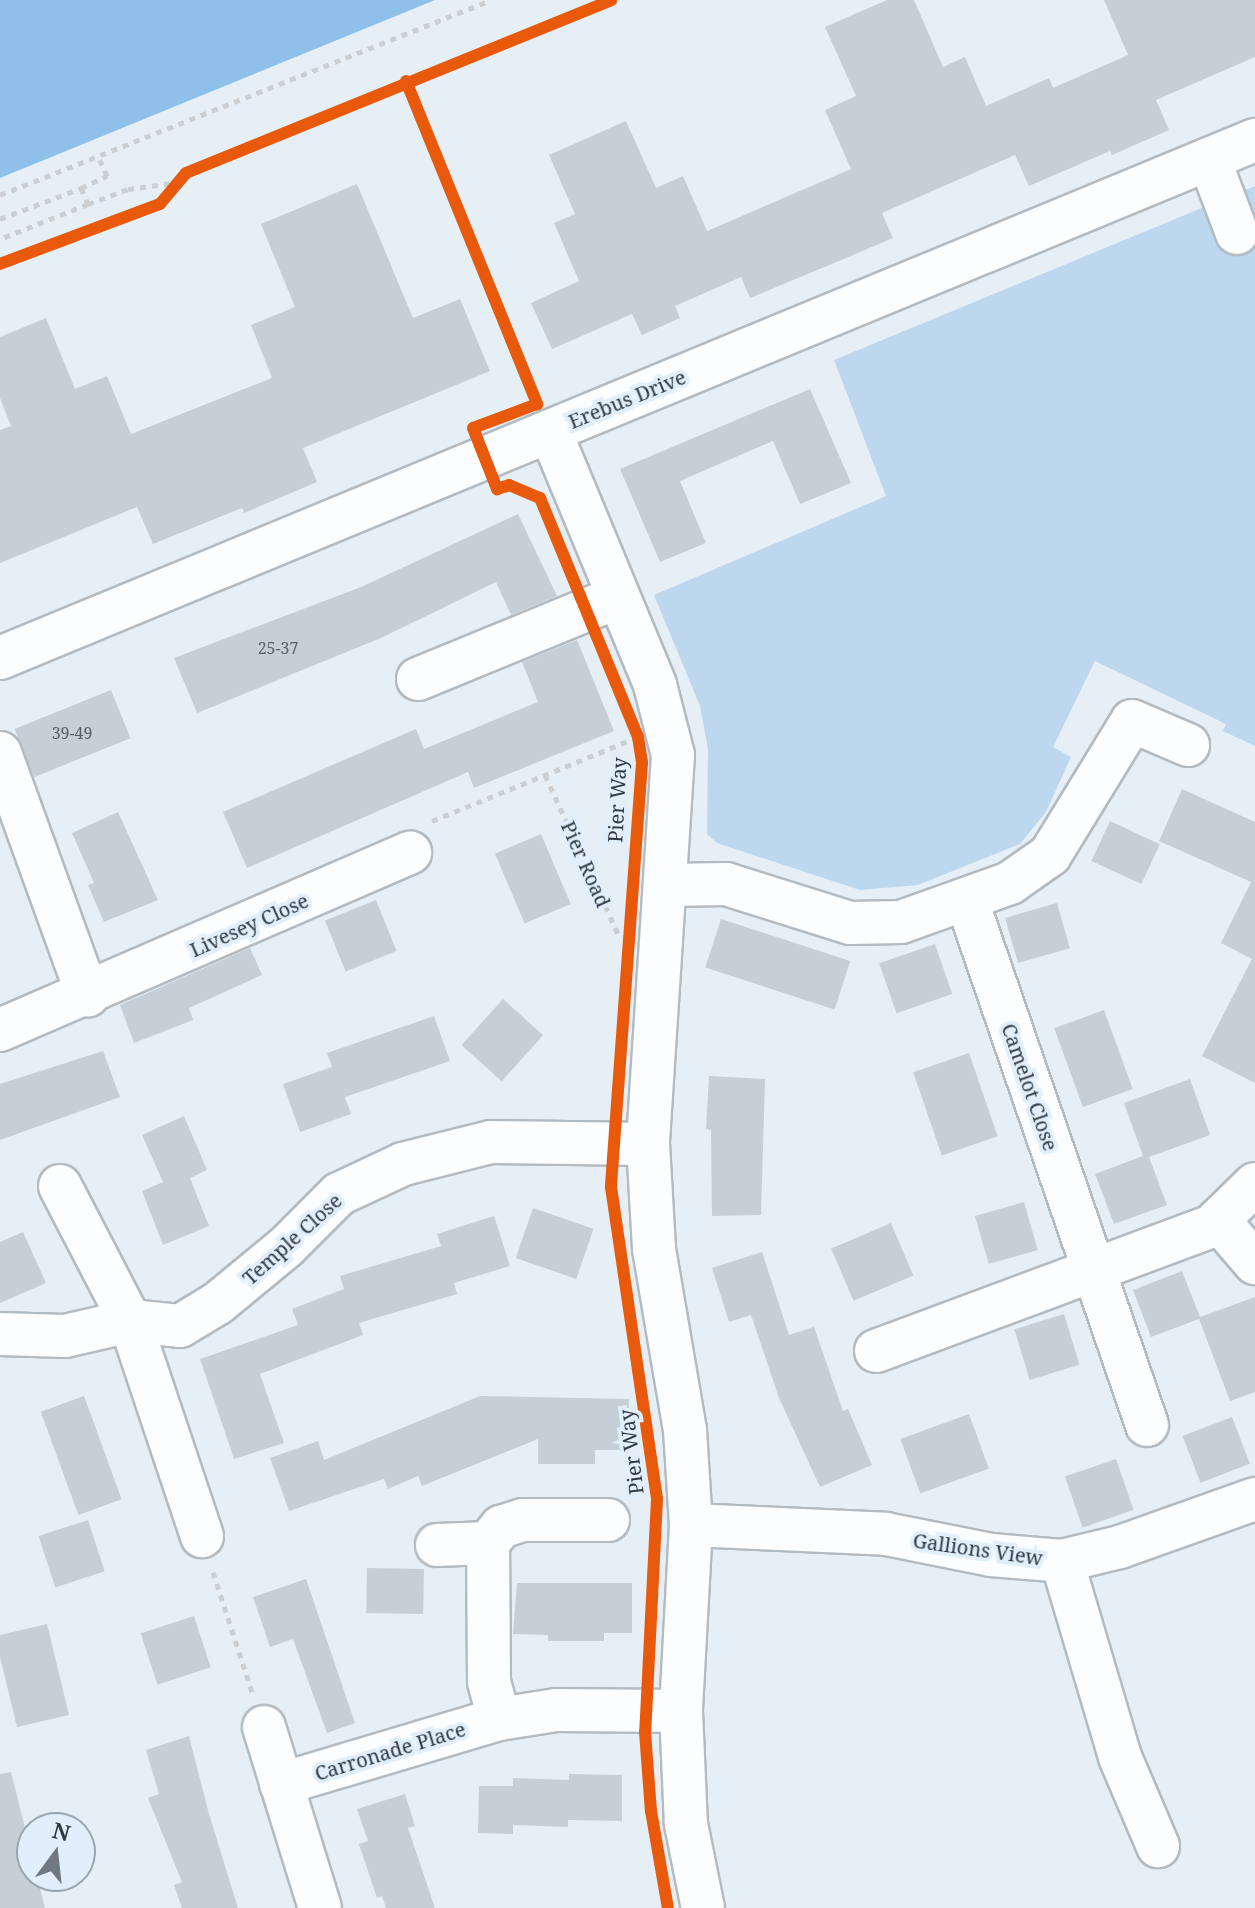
<!DOCTYPE html>
<html>
<head>
<meta charset="utf-8">
<style>
  body { margin:0 }
  #map { position:relative; width:1255px; height:1908px; overflow:hidden; background:#e7eff6; font-family:"Noto Serif",serif }
  div>[style] { position:absolute }
  .green>* { inset:0; background:#bdd7ee }
  .water>* { inset:0; background:#8ec0e9 }
  .building>* { inset:0; background:#c7cfd6; transform-origin:0 0 }
  .path>* { height:5px; margin-top:-2.5px; transform-origin:0; background:repeating-linear-gradient(90deg,#cbcfd1 0 6px,transparent 0 12px) }
  .roads { filter:drop-shadow(2px 0 #b3bbc2) drop-shadow(-2px 0 #b3bbc2) drop-shadow(0 2px #b3bbc2) drop-shadow(0 -2px #b3bbc2) }
  .minor>* { height:42px; margin:-21px; padding:0 21px; transform-origin:21px; border-radius:21px; background:#fbfdfe }
  .cycleway>* { height:12px; margin:-6px; padding:0 6px; transform-origin:6px; border-radius:6px; background:#e8590c }
  span { translate:-50% -50%; white-space:nowrap; text-align:center; line-height:1.15; -webkit-text-stroke:8px #e1effc; paint-order:stroke }
  .number-label { font-size:16px; color:#565e66 }
  .number-label span { -webkit-text-stroke-width:0 }
  .street-label { font-size:20px; color:#303941 }
  .north { position:absolute; left:16px; top:1812px; width:80px; height:80px; box-sizing:border-box; background:#e1effc; border:2px solid #9aa6b1; border-radius:50%; rotate:15deg; font-size:22px; font-weight:700; line-height:32px; text-align:center; color:#303941 }
  .north::after { content:''; display:block; margin:auto; width:28px; height:36px; background:#707980; clip-path:polygon(50% 0,100% 100%,50% 72%,0 100%) }
</style>
</head>
<body>
<div id="map">
  <div class="green">
    <i style="clip-path:polygon(1255px 186px,1255px 746px,1223px 731px,1226px 724px,1095px 661px,1053px 747px,1071px 757px,1046px 812px,1020px 844px,918px 885px,860px 890px,717px 843px,707px 834px,708px 749px,700px 706px,654px 595px,886px 496px,834px 360px)"></i>
  </div>
  <div class="water">
    <i style="clip-path:polygon(0 0,435px 0,0 178px)"></i>
  </div>
  <div class="building">
    <i style="clip-path:polygon(887px 0,914px 0,943px 67px,965px 57px,986px 106px,1049px 78px,1053px 88px,1128px 55px,1104px 0,1255px 0,1255px 57px,1156px 100px,1169px 130px,1112px 155px,1110px 151px,1029px 186px,1015px 155px,882px 213px,893px 238px,839px 261px,750px 298px,741px 277px,675px 306px,680px 318px,642px 335px,632px 314px,552px 349px,531px 303px,579px 281px,554px 223px,575px 214px,549px 155px,626px 121px,656px 188px,683px 176px,707px 231px,851px 169px,825px 110px,856px 96px,825px 27px)"></i>
    <i style="clip-path:polygon(357px 184px,413px 318px,460px 299px,490px 371px,303px 448px,317px 482px,244px 513px,242px 508px,153px 544px,137px 507px,0 563px,0 430px,11px 426px,0 398px,0 337px,46px 318px,75px 389px,107px 376px,131px 434px,272px 378px,251px 325px,295px 307px,261px 224px)"></i>
    <i style="clip-path:polygon(810px 389px,851px 483px,800px 504px,773px 441px,680px 481px,706px 543px,660px 562px,620px 469px)"></i>
    <i style="clip-path:polygon(518px 514px,557px 596px,511px 615px,496px 582px,381px 638px,197px 713px,174px 658px,361px 587px)"></i>
    <i style="clip-path:polygon(577px 640px,614px 731px,474px 788px,468px 772px,247px 868px,223px 812px,416px 729px,424px 749px,538px 702px,522px 662px)"></i>
    <i style="left:111px;top:690px;width:52px;height:104px;rotate:68deg"></i>
    <i style="clip-path:polygon(1182px 789px,1255px 822px,1255px 1083px,1202px 1056px,1252px 959px,1221px 943px,1251px 882px,1159px 841px)"></i>
    <i style="clip-path:polygon(118px 812px,158px 900px,104px 922px,88px 885px,94px 883px,72px 833px)"></i>
    <i style="left:1110px;top:821px;width:55px;height:44px;rotate:25deg"></i>
    <i style="left:541px;top:834px;width:76px;height:50px;rotate:67deg"></i>
    <i style="left:376px;top:900px;width:55px;height:55px;rotate:68deg"></i>
    <i style="left:1057px;top:903px;width:47px;height:54px;rotate:74deg"></i>
    <i style="left:721px;top:919px;width:136px;height:51px;rotate:18deg"></i>
    <i style="left:935px;top:944px;width:53px;height:59px;rotate:71deg"></i>
    <i style="clip-path:polygon(250px 948px,262px 975px,189px 1008px,193px 1020px,134px 1043px,120px 1005px)"></i>
    <i style="left:503px;top:999px;width:54px;height:62px;rotate:42deg"></i>
    <i style="left:1104px;top:1010px;width:84px;height:53px;rotate:70deg"></i>
    <i style="clip-path:polygon(434px 1016px,450px 1061px,345px 1097px,351px 1114px,300px 1132px,283px 1084px,332px 1067px,327px 1053px)"></i>
    <i style="clip-path:polygon(103px 1051px,120px 1097px,0 1140px,0 1084px)"></i>
    <i style="left:969px;top:1053px;width:88px;height:59px;rotate:71deg"></i>
    <i style="clip-path:polygon(709px 1076px,765px 1079px,761px 1215px,712px 1216px,711px 1130px,706px 1129px)"></i>
    <i style="clip-path:polygon(1190px 1079px,1210px 1135px,1149px 1157px,1167px 1205px,1114px 1224px,1095px 1174px,1143px 1156px,1124px 1103px)"></i>
    <i style="clip-path:polygon(184px 1116px,207px 1170px,190px 1178px,209px 1226px,163px 1245px,142px 1191px,163px 1182px,142px 1135px)"></i>
    <i style="left:1024px;top:1202px;width:50px;height:51px;rotate:74deg"></i>
    <i style="left:533px;top:1208px;width:64px;height:53px;rotate:19deg"></i>
    <i style="clip-path:polygon(494px 1216px,510px 1266px,454px 1283px,457px 1294px,359px 1323px,363px 1335px,260px 1374px,284px 1443px,234px 1459px,200px 1359px,298px 1325px,292px 1309px,344px 1289px,340px 1276px,441px 1246px,437px 1234px)"></i>
    <i style="left:891px;top:1223px;width:57px;height:65px;rotate:67deg"></i>
    <i style="clip-path:polygon(23px 1232px,46px 1283px,0 1303px,0 1242px)"></i>
    <i style="clip-path:polygon(762px 1252px,789px 1335px,814px 1327px,843px 1411px,848px 1409px,872px 1465px,820px 1487px,779px 1398px,751px 1315px,729px 1322px,712px 1268px)"></i>
    <i style="clip-path:polygon(1182px 1271px,1200px 1317px,1255px 1297px,1255px 1392px,1230px 1401px,1199px 1319px,1151px 1337px,1133px 1290px)"></i>
    <i style="left:1064px;top:1314px;width:53px;height:52px;rotate:73deg"></i>
    <i style="left:84px;top:1396px;width:110px;height:46px;rotate:70deg"></i>
    <i style="clip-path:polygon(480px 1396px,629px 1399px,628px 1450px,595px 1450px,595px 1464px,538px 1464px,538px 1439px,422px 1486px,418px 1476px,388px 1489px,384px 1479px,289px 1511px,270px 1458px,318px 1441px,324px 1460px)"></i>
    <i style="left:969px;top:1414px;width:58px;height:73px;rotate:70deg"></i>
    <i style="left:1232px;top:1417px;width:50px;height:53px;rotate:69deg"></i>
    <i style="left:1116px;top:1459px;width:54px;height:54px;rotate:71deg"></i>
    <i style="left:88px;top:1520px;width:54px;height:52px;rotate:72deg"></i>
    <i style="left:367px;top:1568px;width:57px;height:45px;rotate:1deg"></i>
    <i style="clip-path:polygon(306px 1579px,355px 1723px,327px 1733px,293px 1639px,270px 1647px,253px 1597px)"></i>
    <i style="clip-path:polygon(517px 1583px,632px 1583px,632px 1633px,604px 1633px,604px 1641px,548px 1641px,548px 1635px,513px 1634px)"></i>
    <i style="left:194px;top:1616px;width:54px;height:56px;rotate:72deg"></i>
    <i style="clip-path:polygon(47px 1624px,69px 1715px,17px 1727px,0 1657px,0 1635px)"></i>
    <i style="clip-path:polygon(189px 1736px,209px 1814px,238px 1908px,182px 1908px,174px 1885px,182px 1882px,148px 1798px,159px 1794px,146px 1750px)"></i>
    <i style="clip-path:polygon(11px 1772px,32px 1856px,32px 1876px,37px 1876px,45px 1908px,0 1908px,0 1774px)"></i>
    <i style="clip-path:polygon(569px 1774px,622px 1775px,622px 1821px,568px 1820px,568px 1827px,513px 1825px,513px 1834px,478px 1833px,479px 1786px,513px 1786px,513px 1778px,569px 1780px)"></i>
    <i style="clip-path:polygon(405px 1794px,415px 1826px,408px 1828px,435px 1908px,386px 1908px,382px 1896px,377px 1898px,359px 1844px,368px 1841px,357px 1809px)"></i>
  </div>
  <div class="path">
    <i style="left:81px;top:188px;width:29px;rotate:-25deg"></i>
    <i style="left:107px;top:176px;width:22px;rotate:-114deg"></i>
    <i style="left:0;top:195px;width:528px;rotate:-21.66deg"></i>
    <i style="left:88px;top:204px;width:43px;rotate:-20.6deg"></i>
    <i style="left:128px;top:189px;width:45px;rotate:-7.6deg"></i>
    <i style="left:0;top:219px;width:87px;rotate:-20.9deg"></i>
    <i style="left:81px;top:188px;width:17px;rotate:66deg"></i>
    <i style="left:88px;top:204px;width:95px;rotate:158.3deg"></i>
    <i style="left:545px;top:775px;width:179px;rotate:65.3deg"></i>
    <i style="left:432px;top:821px;width:214px;rotate:-22.2deg"></i>
    <i style="left:213px;top:1572px;width:126px;rotate:72deg"></i>
  </div>
  <div class="roads">
    <div class="minor">
      <i style="left:1209px;top:159px;width:79px;rotate:69.3deg"></i>
      <i style="left:550px;top:431px;width:275px;rotate:67.5deg"></i>
      <i style="left:655px;top:685px;width:72px;rotate:75.6deg"></i>
      <i style="left:673px;top:755px;width:390px;rotate:93.7deg"></i>
      <i style="left:648px;top:1144px;width:105px;rotate:86.7deg"></i>
      <i style="left:654px;top:1249px;width:184px;rotate:80.3deg"></i>
      <i style="left:685px;top:1430px;width:95px;rotate:86.4deg"></i>
      <i style="left:691px;top:1525px;width:186px;rotate:93.1deg"></i>
      <i style="left:681px;top:1711px;width:113px;rotate:87.5deg"></i>
      <i style="left:686px;top:1824px;width:86px;rotate:78.6deg"></i>
      <i style="left:0;top:658px;width:1358px;rotate:-22.43deg"></i>
      <i style="left:418px;top:679px;width:216px;rotate:-22.3deg"></i>
      <i style="left:0;top:753px;width:258px;rotate:70.1deg"></i>
      <i style="left:666px;top:885px;width:60px;rotate:-1deg"></i>
      <i style="left:726px;top:884px;width:130px;rotate:17.5deg"></i>
      <i style="left:850px;top:923px;width:51px;rotate:-1.1deg"></i>
      <i style="left:901px;top:922px;width:116px;rotate:-19.7deg"></i>
      <i style="left:1010px;top:883px;width:49px;rotate:-35deg"></i>
      <i style="left:1050px;top:855px;width:157px;rotate:-58.5deg"></i>
      <i style="left:1132px;top:721px;width:61px;rotate:23.2deg"></i>
      <i style="left:967px;top:901px;width:554px;rotate:71.04deg"></i>
      <i style="left:0;top:1030px;width:447px;rotate:-23.4deg"></i>
      <i style="left:60px;top:1186px;width:152px;rotate:62.6deg"></i>
      <i style="left:130px;top:1321px;width:227px;rotate:71.5deg"></i>
      <i style="left:1218px;top:1220px;width:57px;rotate:49.3deg"></i>
      <i style="left:0;top:1334px;width:65px;rotate:1.8deg"></i>
      <i style="left:65px;top:1336px;width:67px;rotate:-13deg"></i>
      <i style="left:130px;top:1321px;width:50px;rotate:5.7deg"></i>
      <i style="left:180px;top:1326px;width:44px;rotate:-31.2deg"></i>
      <i style="left:218px;top:1303px;width:88px;rotate:-39.5deg"></i>
      <i style="left:286px;top:1247px;width:75px;rotate:-45deg"></i>
      <i style="left:339px;top:1194px;width:71px;rotate:-25.1deg"></i>
      <i style="left:403px;top:1164px;width:91px;rotate:-14deg"></i>
      <i style="left:491px;top:1142px;width:157px;rotate:0.7deg"></i>
      <i style="left:876px;top:1351px;width:358px;rotate:-20.4deg"></i>
      <i style="left:1212px;top:1226px;width:60px;rotate:-44.3deg"></i>
      <i style="left:691px;top:1525px;width:195px;rotate:2.6deg"></i>
      <i style="left:886px;top:1534px;width:107px;rotate:11.3deg"></i>
      <i style="left:991px;top:1555px;width:71px;rotate:4.8deg"></i>
      <i style="left:1062px;top:1561px;width:60px;rotate:-13.6deg"></i>
      <i style="left:1120px;top:1547px;width:143px;rotate:-19.6deg"></i>
      <i style="left:437px;top:1545px;width:51px;rotate:-2.2deg"></i>
      <i style="left:1062px;top:1561px;width:204px;rotate:73.5deg"></i>
      <i style="left:1120px;top:1757px;width:97px;rotate:66.9deg"></i>
      <i style="left:499px;top:1719px;width:38px;rotate:-105deg"></i>
      <i style="left:489px;top:1682px;width:139px;rotate:-90.4deg"></i>
      <i style="left:488px;top:1543px;width:21px;rotate:-51deg"></i>
      <i style="left:501px;top:1527px;width:23px;rotate:-18deg"></i>
      <i style="left:523px;top:1520px;width:85px"></i>
      <i style="left:264px;top:1727px;width:189px;rotate:72.8deg"></i>
      <i style="left:281px;top:1784px;width:227px;rotate:-16.6deg"></i>
      <i style="left:499px;top:1719px;width:58px;rotate:-9deg"></i>
      <i style="left:556px;top:1710px;width:125px;rotate:0.5deg"></i>
    </div>
  </div>
  <div class="cycleway">
    <i style="left:406px;top:81px;width:349px;rotate:67.9deg"></i>
    <i style="left:537px;top:404px;width:68px;rotate:159.4deg"></i>
    <i style="left:473px;top:428px;width:66px;rotate:68.5deg"></i>
    <i style="left:497px;top:489px;width:13px;rotate:-18deg"></i>
    <i style="left:509px;top:485px;width:34px;rotate:23deg"></i>
    <i style="left:540px;top:498px;width:258px;rotate:67.7deg"></i>
    <i style="left:638px;top:737px;width:26px;rotate:81deg"></i>
    <i style="left:642px;top:763px;width:425px;rotate:94.2deg"></i>
    <i style="left:611px;top:1187px;width:315px;rotate:81.6deg"></i>
    <i style="left:657px;top:1499px;width:233px;rotate:92.9deg"></i>
    <i style="left:645px;top:1732px;width:79px;rotate:85.7deg"></i>
    <i style="left:651px;top:1811px;width:98px;rotate:80.1deg"></i>
    <i style="left:0;top:264px;width:171px;rotate:-20.6deg"></i>
    <i style="left:160px;top:204px;width:40px;rotate:-50deg"></i>
    <i style="left:186px;top:173px;width:459px;rotate:-22.1deg"></i>
  </div>
  <div class="number-label">
    <span style="left:278px;top:648px">25-37</span>
    <span style="left:72px;top:733px">39-49</span>
  </div>
  <div class="street-label">
    <span style="left:627px;top:399px;rotate:-22deg">Erebus Drive</span>
    <span style="left:617px;top:800px;rotate:-87deg">Pier Way</span>
    <span style="left:586px;top:864px;rotate:66deg">Pier Road</span>
    <span style="left:249px;top:925px;rotate:-24deg">Livesey Close</span>
    <span style="left:1030px;top:1087px;rotate:71deg">Camelot Close</span>
    <span style="left:292px;top:1239px;rotate:-42deg">Temple Close</span>
    <span style="left:631px;top:1452px;rotate:-97deg">Pier Way</span>
    <span style="left:978px;top:1549px;rotate:8deg">Gallions View</span>
    <span style="left:390px;top:1751px;rotate:-17deg">Carronade Place</span>
  </div>
  <div class="north">N</div>
</div>
</body>
</html>
